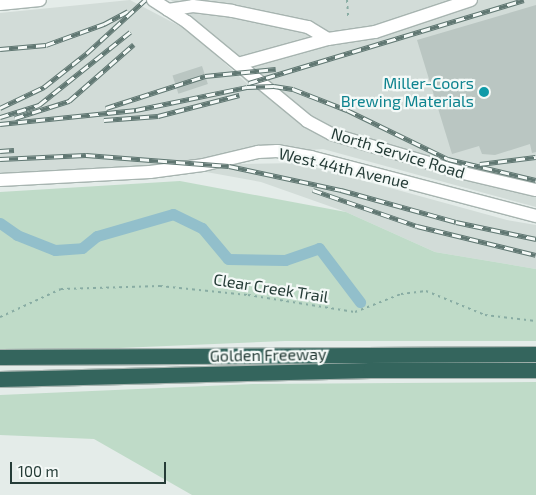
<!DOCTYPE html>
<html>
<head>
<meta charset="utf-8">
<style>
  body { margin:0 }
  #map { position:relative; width:536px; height:495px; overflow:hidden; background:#e4ece9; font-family:"Exo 2",sans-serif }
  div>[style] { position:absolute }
  .built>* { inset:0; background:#d2dcd8 }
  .green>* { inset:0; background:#bfdbc8 }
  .canal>* { height:11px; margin:-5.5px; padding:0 5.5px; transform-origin:5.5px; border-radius:5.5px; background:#92bfcb }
  .building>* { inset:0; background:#bac6c2; transform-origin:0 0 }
  .path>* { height:2px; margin-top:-1px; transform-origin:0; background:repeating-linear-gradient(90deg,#88aca3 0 2.5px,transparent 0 6.5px) }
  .roads { filter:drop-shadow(1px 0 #a7b4b0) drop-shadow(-1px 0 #a7b4b0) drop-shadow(0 1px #a7b4b0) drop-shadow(0 -1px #a7b4b0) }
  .minor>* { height:12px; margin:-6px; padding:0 6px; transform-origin:6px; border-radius:6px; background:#fff }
  .highway>* { height:15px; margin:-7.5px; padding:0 7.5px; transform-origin:7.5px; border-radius:7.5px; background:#34655d }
  .rail>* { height:5px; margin-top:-2.5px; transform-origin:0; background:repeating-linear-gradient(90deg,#f4f9f7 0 9px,#607772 0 18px); box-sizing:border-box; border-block:1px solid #607772 }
  .dots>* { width:14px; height:14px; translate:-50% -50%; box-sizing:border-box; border:2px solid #f4f9f7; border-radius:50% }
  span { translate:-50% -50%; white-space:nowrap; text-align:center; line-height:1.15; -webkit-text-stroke:4.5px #f4f9f7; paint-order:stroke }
  .culture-label { font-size:16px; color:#0d838f }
  .right { translate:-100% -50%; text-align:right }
  .street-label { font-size:16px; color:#253c37 }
  .scale { position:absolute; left:10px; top:462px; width:156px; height:22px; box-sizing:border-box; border:2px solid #253c37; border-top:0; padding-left:6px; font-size:15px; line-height:18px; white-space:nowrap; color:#253c37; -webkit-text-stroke:4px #f4f9f7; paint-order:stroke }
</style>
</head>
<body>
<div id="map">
  <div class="built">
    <i style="clip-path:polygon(130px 0,189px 31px,251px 87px,171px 0,536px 0,536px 207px,323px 149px,210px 158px,237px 164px,299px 163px,507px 220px,536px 225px,536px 269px,435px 252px,346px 212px,261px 182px,173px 166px,0 177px,0 13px)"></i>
  </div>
  <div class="green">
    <i style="clip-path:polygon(180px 181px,346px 212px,435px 252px,536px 269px,536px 341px,285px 341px,0 353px,0 192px)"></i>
    <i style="clip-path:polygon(536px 382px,536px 495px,192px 495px,94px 439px,0 435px,0 395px,253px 384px)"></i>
  </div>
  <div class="canal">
    <i style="left:0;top:223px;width:21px;rotate:35deg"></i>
    <i style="left:17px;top:235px;width:41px;rotate:21.5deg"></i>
    <i style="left:55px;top:250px;width:27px;rotate:-4deg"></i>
    <i style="left:82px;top:248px;width:19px;rotate:-39deg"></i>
    <i style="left:97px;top:236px;width:79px;rotate:-16.1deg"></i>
    <i style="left:173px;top:214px;width:32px;rotate:26deg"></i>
    <i style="left:202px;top:228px;width:40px;rotate:50deg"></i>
    <i style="left:228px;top:259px;width:57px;rotate:1deg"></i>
    <i style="left:285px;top:260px;width:36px;rotate:-19deg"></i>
    <i style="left:319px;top:248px;width:68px;rotate:52.8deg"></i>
  </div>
  <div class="building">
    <i style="clip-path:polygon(536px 5px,536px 152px,532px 153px,530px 144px,495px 155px,482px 154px,479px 146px,452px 154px,417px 40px)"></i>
    <i style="left:202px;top:66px;width:19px;height:31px;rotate:72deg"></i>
  </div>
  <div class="path">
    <i style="left:347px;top:0;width:16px;rotate:86deg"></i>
    <i style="left:0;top:317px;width:67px;rotate:-24.7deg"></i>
    <i style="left:61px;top:289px;width:99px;rotate:-1.7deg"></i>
    <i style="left:160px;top:286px;width:88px;rotate:5.8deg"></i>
    <i style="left:248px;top:295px;width:108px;rotate:9deg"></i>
    <i style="left:355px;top:312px;width:49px;rotate:-21.4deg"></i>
    <i style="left:401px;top:294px;width:25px;rotate:-7deg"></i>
    <i style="left:426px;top:291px;width:64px;rotate:22.1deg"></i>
    <i style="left:485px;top:315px;width:51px;rotate:6.7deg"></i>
  </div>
  <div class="roads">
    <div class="minor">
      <i style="left:153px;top:0;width:40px;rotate:32.9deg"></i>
      <i style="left:187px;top:22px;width:156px;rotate:39.5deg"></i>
      <i style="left:307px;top:121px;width:27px;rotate:28deg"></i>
      <i style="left:331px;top:134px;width:134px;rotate:16.5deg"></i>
      <i style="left:459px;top:172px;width:79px;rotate:13.2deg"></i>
      <i style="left:0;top:4px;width:40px;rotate:-5.7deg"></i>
      <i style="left:168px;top:10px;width:25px;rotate:-9deg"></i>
      <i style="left:193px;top:6px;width:39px;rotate:7deg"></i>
      <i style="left:232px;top:11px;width:78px;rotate:11.9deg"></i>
      <i style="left:308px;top:27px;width:23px;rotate:31deg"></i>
      <i style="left:328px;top:39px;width:93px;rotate:164.5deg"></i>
      <i style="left:328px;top:39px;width:48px;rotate:-8.5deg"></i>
      <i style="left:375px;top:32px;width:101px;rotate:-18.4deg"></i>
      <i style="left:0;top:180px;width:150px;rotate:-3.1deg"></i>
      <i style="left:150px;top:172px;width:53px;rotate:-7.5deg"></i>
      <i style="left:203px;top:165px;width:57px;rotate:-13.3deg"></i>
      <i style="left:258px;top:152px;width:19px;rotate:-3deg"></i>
      <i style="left:277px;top:151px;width:35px;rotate:10deg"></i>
      <i style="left:311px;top:157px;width:233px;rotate:14.7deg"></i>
    </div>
    <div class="highway">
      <i style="left:0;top:357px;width:536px;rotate:-0.32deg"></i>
      <i style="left:0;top:379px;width:370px;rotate:-1.4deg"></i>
      <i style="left:370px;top:370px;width:166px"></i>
    </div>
  </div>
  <div class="rail">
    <i style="left:0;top:49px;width:46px;rotate:-5deg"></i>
    <i style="left:46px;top:45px;width:62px;rotate:-19.9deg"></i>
    <i style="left:104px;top:24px;width:27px;rotate:-28deg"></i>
    <i style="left:249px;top:83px;width:287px;rotate:-16.8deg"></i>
    <i style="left:0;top:108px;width:49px;rotate:-25.5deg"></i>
    <i style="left:44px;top:87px;width:55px;rotate:-38.3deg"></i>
    <i style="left:87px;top:53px;width:79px;rotate:-42.4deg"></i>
    <i style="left:106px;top:108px;width:104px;rotate:-17.9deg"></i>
    <i style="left:205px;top:76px;width:71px;rotate:-5.6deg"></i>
    <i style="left:0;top:117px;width:41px;rotate:-17.1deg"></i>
    <i style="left:39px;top:105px;width:117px;rotate:-38.7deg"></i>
    <i style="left:15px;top:118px;width:57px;rotate:-17.5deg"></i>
    <i style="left:69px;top:101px;width:86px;rotate:-41.2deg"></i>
    <i style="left:104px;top:120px;width:54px;rotate:-4.2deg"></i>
    <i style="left:158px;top:116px;width:84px;rotate:-14.5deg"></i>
    <i style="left:0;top:124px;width:137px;rotate:-5.9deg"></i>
    <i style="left:136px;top:110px;width:113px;rotate:-11.7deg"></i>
    <i style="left:247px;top:87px;width:27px;rotate:-2deg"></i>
    <i style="left:274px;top:86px;width:19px;rotate:9deg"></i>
    <i style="left:293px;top:89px;width:58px;rotate:21.3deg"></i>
    <i style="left:347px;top:110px;width:112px;rotate:25.9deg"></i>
    <i style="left:448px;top:159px;width:90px;rotate:13.4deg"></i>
    <i style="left:0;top:151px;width:14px;rotate:-4deg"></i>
    <i style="left:0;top:159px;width:86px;rotate:-2.7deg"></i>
    <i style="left:86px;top:155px;width:143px;rotate:4.4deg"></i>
    <i style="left:229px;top:166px;width:115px;rotate:12.1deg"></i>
    <i style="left:341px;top:190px;width:119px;rotate:15.5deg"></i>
    <i style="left:456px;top:222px;width:82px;rotate:12deg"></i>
    <i style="left:480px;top:164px;width:56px;rotate:-7.1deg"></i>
    <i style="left:313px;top:190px;width:110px;rotate:19.1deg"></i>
    <i style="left:417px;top:226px;width:122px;rotate:13.7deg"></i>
  </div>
  <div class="dots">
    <i style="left:484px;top:92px;background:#0f9aa8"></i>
  </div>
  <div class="culture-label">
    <span class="right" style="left:474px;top:92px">Miller-Coors<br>Brewing Materials</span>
  </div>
  <div class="street-label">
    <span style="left:398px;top:153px;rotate:17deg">North Service Road</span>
    <span style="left:344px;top:168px;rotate:13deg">West 44th Avenue</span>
    <span style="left:271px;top:288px;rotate:9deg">Clear Creek Trail</span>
    <span style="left:268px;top:355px;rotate:-1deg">Golden Freeway</span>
  </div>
  <div class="scale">100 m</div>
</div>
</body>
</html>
